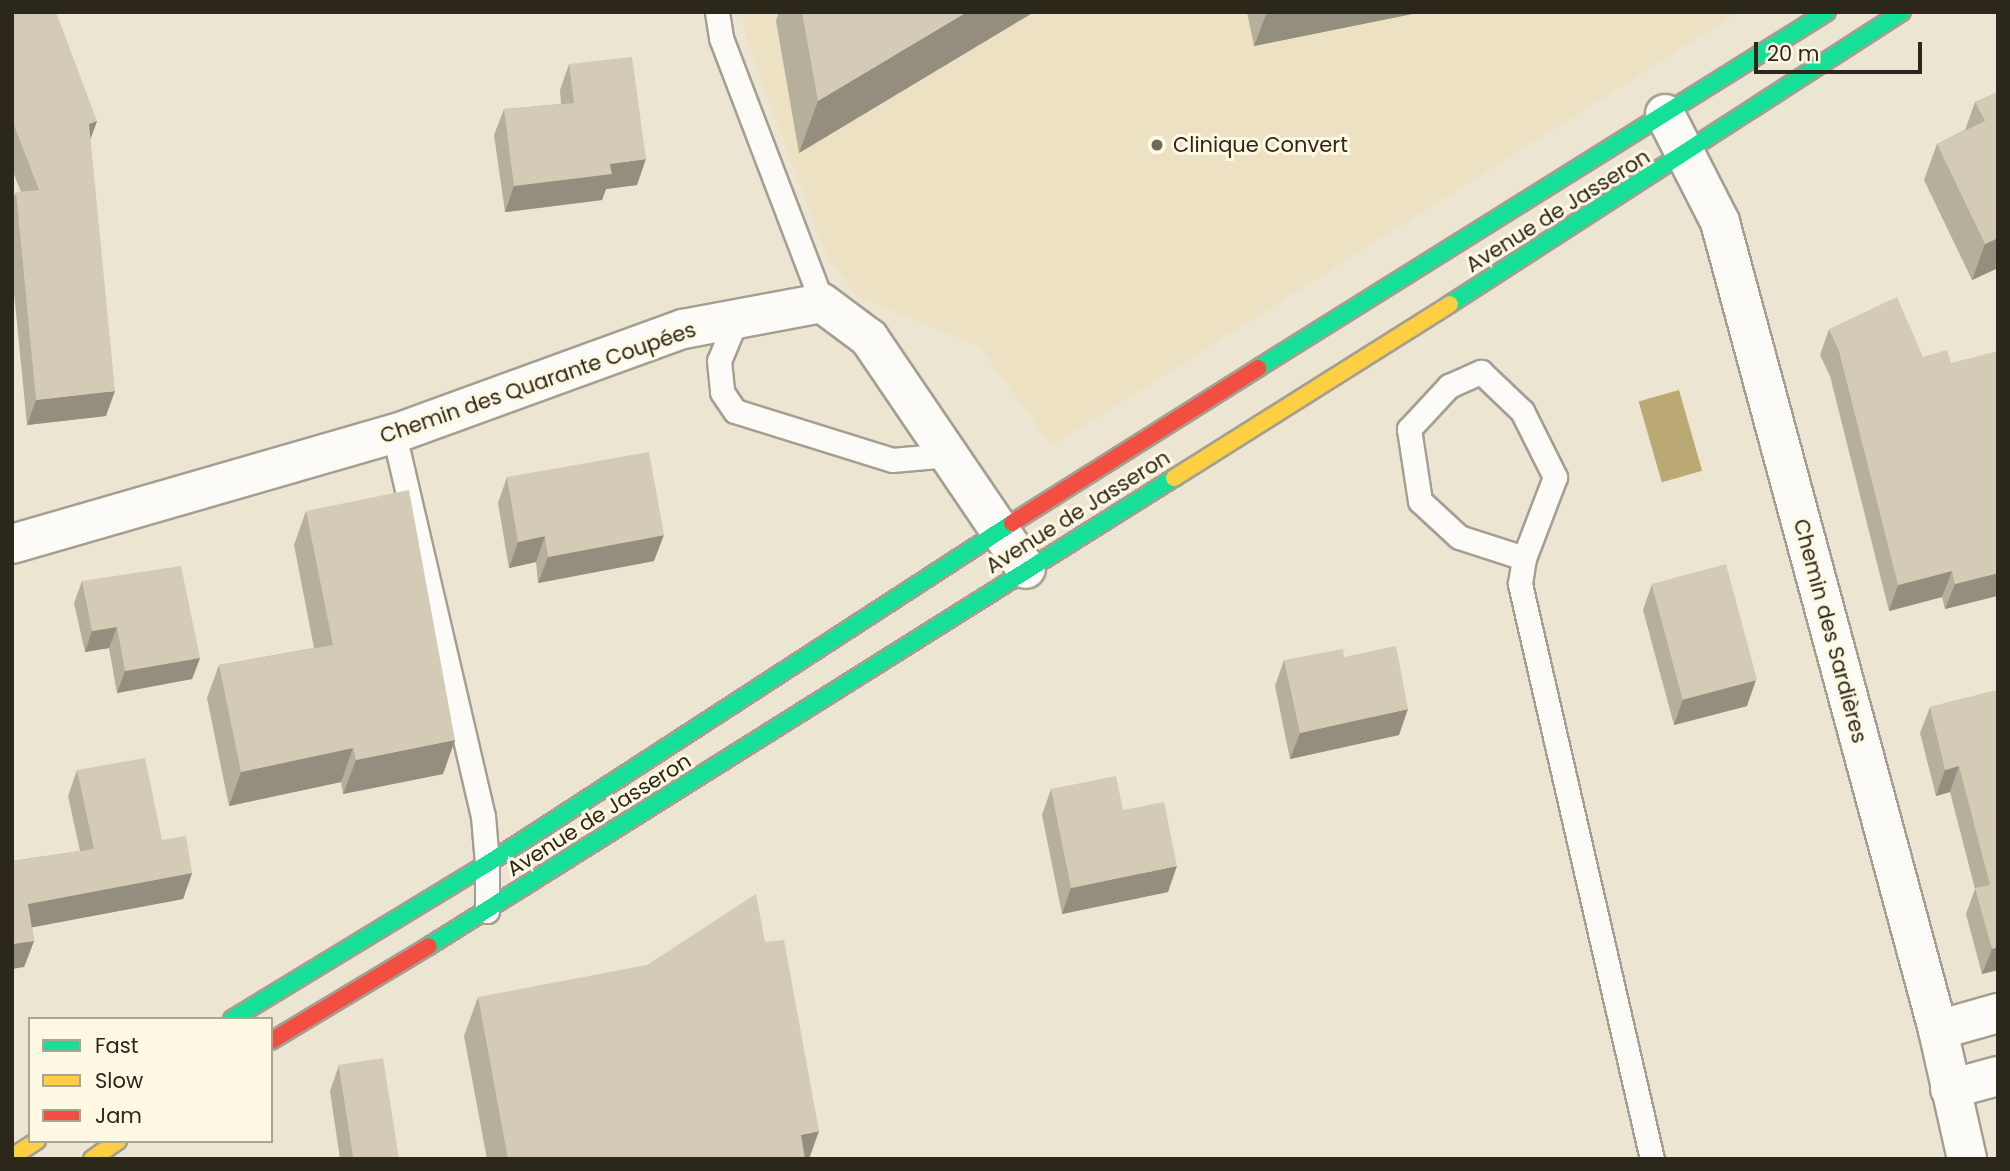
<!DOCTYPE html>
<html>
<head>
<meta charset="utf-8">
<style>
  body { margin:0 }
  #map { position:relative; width:2010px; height:1171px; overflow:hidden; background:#ece5d2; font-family:Poppins,sans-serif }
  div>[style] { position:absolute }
  .built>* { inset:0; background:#ece1c2 }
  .water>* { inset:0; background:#baa973; transform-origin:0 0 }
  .roads { filter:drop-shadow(2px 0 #a49f90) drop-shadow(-2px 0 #a49f90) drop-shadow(0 2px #a49f90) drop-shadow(0 -2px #a49f90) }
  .lane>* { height:23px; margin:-11.5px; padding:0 11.5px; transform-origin:11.5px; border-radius:11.5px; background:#fcfbf8 }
  .street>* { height:38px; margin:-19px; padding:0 19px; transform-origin:19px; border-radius:19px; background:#fcfbf8 }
  .fast>* { height:16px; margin:-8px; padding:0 8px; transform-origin:8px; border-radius:8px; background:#16e098 }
  .slow>* { height:16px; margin:-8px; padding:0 8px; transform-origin:8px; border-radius:8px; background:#ffcf43 }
  .jam>* { height:16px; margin:-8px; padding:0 8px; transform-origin:8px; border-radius:8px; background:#f24e42 }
  .wall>* { inset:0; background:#b5af9c }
  .shaded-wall>* { inset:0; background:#948e7f }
  .building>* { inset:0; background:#d3cbb5; transform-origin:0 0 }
  .dots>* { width:19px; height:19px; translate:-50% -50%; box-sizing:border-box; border:4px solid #fff8e3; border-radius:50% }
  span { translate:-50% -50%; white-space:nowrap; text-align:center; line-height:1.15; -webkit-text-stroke:6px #fff8e3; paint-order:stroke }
  .poi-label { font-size:21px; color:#2b271a }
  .left { translate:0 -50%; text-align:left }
  .street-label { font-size:21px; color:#2b271a }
  .frame { position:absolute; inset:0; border:14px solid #2b271a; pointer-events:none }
  .legend { position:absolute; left:28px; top:1017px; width:245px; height:126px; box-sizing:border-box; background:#fff8e3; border:2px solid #aaa493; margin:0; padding:9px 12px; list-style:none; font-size:21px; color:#2b271a }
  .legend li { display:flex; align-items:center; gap:14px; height:35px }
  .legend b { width:35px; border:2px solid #aaa493 }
  .scale { position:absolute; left:1754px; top:42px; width:168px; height:32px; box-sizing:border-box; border:4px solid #2b271a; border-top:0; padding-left:9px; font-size:21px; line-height:24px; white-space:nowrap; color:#2b271a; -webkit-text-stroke:5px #fff8e3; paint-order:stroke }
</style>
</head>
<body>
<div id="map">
  <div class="built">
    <i style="clip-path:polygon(742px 12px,1739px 12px,1052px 446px,980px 347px,856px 295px,825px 252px,746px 38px)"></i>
  </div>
  <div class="water">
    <i style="left:1679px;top:390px;width:84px;height:42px;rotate:74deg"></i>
  </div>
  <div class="roads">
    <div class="lane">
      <i style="left:717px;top:12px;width:26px;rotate:81deg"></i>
      <i style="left:721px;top:38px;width:284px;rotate:69.1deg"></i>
      <i style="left:736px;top:320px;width:44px;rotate:112.5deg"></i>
      <i style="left:719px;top:361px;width:31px;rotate:84deg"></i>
      <i style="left:722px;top:392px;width:23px;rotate:56deg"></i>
      <i style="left:735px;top:411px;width:164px;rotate:17.3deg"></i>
      <i style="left:892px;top:460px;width:57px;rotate:-5deg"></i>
      <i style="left:394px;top:434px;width:392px;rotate:76.9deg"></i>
      <i style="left:483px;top:816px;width:48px;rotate:85.2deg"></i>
      <i style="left:487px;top:864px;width:47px;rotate:90deg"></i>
      <i style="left:1524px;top:558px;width:68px;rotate:-162.1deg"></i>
      <i style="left:1459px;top:537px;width:53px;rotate:-137.3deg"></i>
      <i style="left:1420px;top:501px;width:73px;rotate:-98.7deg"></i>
      <i style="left:1409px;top:429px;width:59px;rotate:-47.1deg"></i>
      <i style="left:1449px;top:386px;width:35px;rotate:-24deg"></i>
      <i style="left:1481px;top:372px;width:57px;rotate:43.6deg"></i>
      <i style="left:1522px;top:411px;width:74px;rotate:63.4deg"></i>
      <i style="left:1555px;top:477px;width:87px;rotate:110.9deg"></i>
      <i style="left:1524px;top:558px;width:26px;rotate:99deg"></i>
      <i style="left:1520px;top:584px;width:590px;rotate:77.07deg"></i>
    </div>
    <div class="street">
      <i style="left:1665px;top:114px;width:121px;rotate:63deg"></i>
      <i style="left:1720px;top:222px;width:837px;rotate:74.9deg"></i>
      <i style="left:1938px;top:1030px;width:132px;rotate:77.3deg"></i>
      <i style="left:12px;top:544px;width:398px;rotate:-16.1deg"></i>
      <i style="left:394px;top:434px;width:307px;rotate:-20deg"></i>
      <i style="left:683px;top:329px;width:141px;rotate:-10.6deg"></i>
      <i style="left:822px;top:303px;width:59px;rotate:36.7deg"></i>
      <i style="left:869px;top:338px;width:279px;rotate:55.8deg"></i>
      <i style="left:1938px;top:1030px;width:62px;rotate:-15.8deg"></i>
      <i style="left:1950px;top:1089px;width:50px;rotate:-15.2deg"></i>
    </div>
    <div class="fast">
      <i style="left:1450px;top:304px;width:538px;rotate:-32.86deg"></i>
      <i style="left:1258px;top:368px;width:671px;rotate:-32.03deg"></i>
      <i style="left:429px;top:946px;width:880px;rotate:-32.14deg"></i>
      <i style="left:232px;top:1019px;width:298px;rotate:-31.3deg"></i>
      <i style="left:487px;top:864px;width:626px;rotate:-33deg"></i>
    </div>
    <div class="slow">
      <i style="left:1174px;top:478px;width:326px;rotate:-32.2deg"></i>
      <i style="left:12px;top:1157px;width:30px;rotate:-33deg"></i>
      <i style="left:92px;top:1159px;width:32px;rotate:-35deg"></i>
    </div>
    <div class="jam">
      <i style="left:1012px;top:523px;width:291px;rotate:-32.2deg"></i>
      <i style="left:271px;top:1041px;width:184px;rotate:-31deg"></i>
    </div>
  </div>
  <div class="wall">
    <i style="clip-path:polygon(12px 12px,97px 121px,90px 139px,106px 416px,27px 425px,12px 272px,12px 202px,16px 192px,21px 192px,12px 169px)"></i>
    <i style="clip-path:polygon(779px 12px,1034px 12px,799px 153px,776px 21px)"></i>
    <i style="clip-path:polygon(1247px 12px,1422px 12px,1254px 46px)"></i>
    <i style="clip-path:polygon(569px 64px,637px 185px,606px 189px,602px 200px,505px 212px,494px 135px,504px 109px,561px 104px,560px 90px)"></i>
    <i style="clip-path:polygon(1998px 92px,1998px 268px,1972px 280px,1924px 180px,1937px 144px,1965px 130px,1975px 102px)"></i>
    <i style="clip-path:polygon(1829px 329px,1997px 596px,1945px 609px,1942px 597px,1889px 611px,1830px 376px,1820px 355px)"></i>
    <i style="clip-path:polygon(507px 477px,654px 561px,538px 583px,536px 562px,509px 568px,498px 503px)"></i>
    <i style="clip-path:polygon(306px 511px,455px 740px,443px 774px,343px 794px,341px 782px,229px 806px,207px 698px,219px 665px,314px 648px,294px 545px)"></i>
    <i style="clip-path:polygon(82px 581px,200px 658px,192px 679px,117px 693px,109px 648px,85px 652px,74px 603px)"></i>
    <i style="clip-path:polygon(1652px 584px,1747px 706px,1674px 725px,1643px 610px)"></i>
    <i style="clip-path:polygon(1284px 660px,1399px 735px,1290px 759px,1275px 686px)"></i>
    <i style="clip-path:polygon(1998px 690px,1998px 970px,1982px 974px,1966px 914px,1975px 889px,1950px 792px,1936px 796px,1920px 733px,1930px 707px)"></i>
    <i style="clip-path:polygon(77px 770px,162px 840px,192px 873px,183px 899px,32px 927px,34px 941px,24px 967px,12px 861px,80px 851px,68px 796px)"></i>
    <i style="clip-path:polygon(1051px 789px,1168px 892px,1062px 914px,1042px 815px)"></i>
    <i style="clip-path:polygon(478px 997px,809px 1159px,487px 1159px,464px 1036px)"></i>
    <i style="clip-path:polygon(339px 1065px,399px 1159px,340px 1159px,330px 1091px)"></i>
  </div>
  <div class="shaded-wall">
    <i style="clip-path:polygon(967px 12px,1034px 12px,799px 153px,818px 101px)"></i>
    <i style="clip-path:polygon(1267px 12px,1422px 12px,1254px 46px)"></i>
    <i style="clip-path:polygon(97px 121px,88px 146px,89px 124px)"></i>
    <i style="clip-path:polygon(646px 159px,637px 185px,606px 189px,602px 200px,505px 212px,514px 186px,610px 164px)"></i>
    <i style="clip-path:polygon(1998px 238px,1998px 268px,1972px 280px,1985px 244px)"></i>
    <i style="clip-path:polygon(115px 391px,106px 416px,27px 425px,36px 400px)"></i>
    <i style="clip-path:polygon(664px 535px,654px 561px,538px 583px,548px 557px)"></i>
    <i style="clip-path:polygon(545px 536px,536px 562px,509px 568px,518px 542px)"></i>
    <i style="clip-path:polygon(1952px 571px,1942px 597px,1889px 611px,1898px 585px)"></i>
    <i style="clip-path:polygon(1998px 573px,1997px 596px,1945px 609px,1955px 584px)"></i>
    <i style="clip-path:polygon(117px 627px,109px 648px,85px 652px,92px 631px)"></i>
    <i style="clip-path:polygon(200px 658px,192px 679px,117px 693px,125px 671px)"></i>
    <i style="clip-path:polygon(1756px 680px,1747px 706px,1674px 725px,1683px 699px)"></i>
    <i style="clip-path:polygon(1408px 709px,1399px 735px,1290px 759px,1300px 733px)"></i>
    <i style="clip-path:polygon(455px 740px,443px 774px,343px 794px,356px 760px)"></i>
    <i style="clip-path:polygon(353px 748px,341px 782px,229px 806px,241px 772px)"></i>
    <i style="clip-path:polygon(1959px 766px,1950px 792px,1936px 796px,1945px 770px)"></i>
    <i style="clip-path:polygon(1177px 866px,1168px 892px,1062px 914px,1071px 888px)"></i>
    <i style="clip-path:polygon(192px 873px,183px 899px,18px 930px,28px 904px)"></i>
    <i style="clip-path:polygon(34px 941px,24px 967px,12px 969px,12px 944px)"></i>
    <i style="clip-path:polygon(1998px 947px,1998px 970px,1982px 974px,1992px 949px)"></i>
    <i style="clip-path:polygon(819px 1131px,809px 1159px,793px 1159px,801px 1135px)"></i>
  </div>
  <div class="building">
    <i style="clip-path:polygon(12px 12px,56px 12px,97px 121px,89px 124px,115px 391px,36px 400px,16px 192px,39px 190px,12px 120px)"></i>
    <i style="clip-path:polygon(802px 12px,967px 12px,818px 101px)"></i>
    <i style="clip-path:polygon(632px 57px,646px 159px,610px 164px,612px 174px,514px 186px,504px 109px,574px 103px,569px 64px)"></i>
    <i style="clip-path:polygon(1998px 92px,1998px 238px,1985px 244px,1937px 144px,1985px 121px,1975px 102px)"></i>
    <i style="clip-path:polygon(1897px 297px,1923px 357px,1947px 350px,1951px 363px,1998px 351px,1998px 573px,1955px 584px,1952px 571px,1898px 585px,1839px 351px,1829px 329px)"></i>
    <i style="clip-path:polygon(649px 452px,664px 535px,548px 557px,545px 536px,518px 542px,507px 477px)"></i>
    <i style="clip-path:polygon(409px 490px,455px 740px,356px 760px,353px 748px,241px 772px,219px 665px,333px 645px,306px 511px)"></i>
    <i style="left:1726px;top:564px;width:120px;height:77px;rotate:75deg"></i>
    <i style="clip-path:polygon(181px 566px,200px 658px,125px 671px,117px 627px,92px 631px,82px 581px)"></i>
    <i style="clip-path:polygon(1396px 646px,1408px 709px,1300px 733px,1284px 660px,1343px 649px,1344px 657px)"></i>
    <i style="clip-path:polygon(1998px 690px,1998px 947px,1992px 949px,1975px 888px,1990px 885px,1959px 766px,1945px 770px,1930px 707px)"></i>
    <i style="clip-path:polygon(145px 758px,162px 840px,186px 836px,192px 873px,28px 904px,34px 941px,12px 944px,12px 861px,94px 849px,77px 770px)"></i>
    <i style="clip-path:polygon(1116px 776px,1123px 810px,1164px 802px,1177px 866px,1071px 888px,1051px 789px)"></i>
    <i style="clip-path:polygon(756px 894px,765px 942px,784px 940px,819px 1131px,801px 1135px,805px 1159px,508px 1159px,478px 997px,647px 965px)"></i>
    <i style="left:383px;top:1058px;width:102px;height:45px;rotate:81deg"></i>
  </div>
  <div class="dots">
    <i style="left:1157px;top:145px;background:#6f6a5a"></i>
  </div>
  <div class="poi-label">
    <span class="left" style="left:1173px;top:145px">Clinique Convert</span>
  </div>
  <div class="street-label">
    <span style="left:1558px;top:211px;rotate:-32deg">Avenue de Jasseron</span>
    <span style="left:538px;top:383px;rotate:-19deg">Chemin des Quarante Coupées</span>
    <span style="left:1078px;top:512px;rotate:-32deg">Avenue de Jasseron</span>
    <span style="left:1830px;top:631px;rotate:75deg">Chemin des Sardières</span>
    <span style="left:599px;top:815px;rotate:-32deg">Avenue de Jasseron</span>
  </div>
  <div class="frame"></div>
  <ul class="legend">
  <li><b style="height:9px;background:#16e098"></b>Fast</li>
  <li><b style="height:9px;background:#ffcf43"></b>Slow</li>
  <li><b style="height:9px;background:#f24e42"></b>Jam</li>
  </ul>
  <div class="scale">20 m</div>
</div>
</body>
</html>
